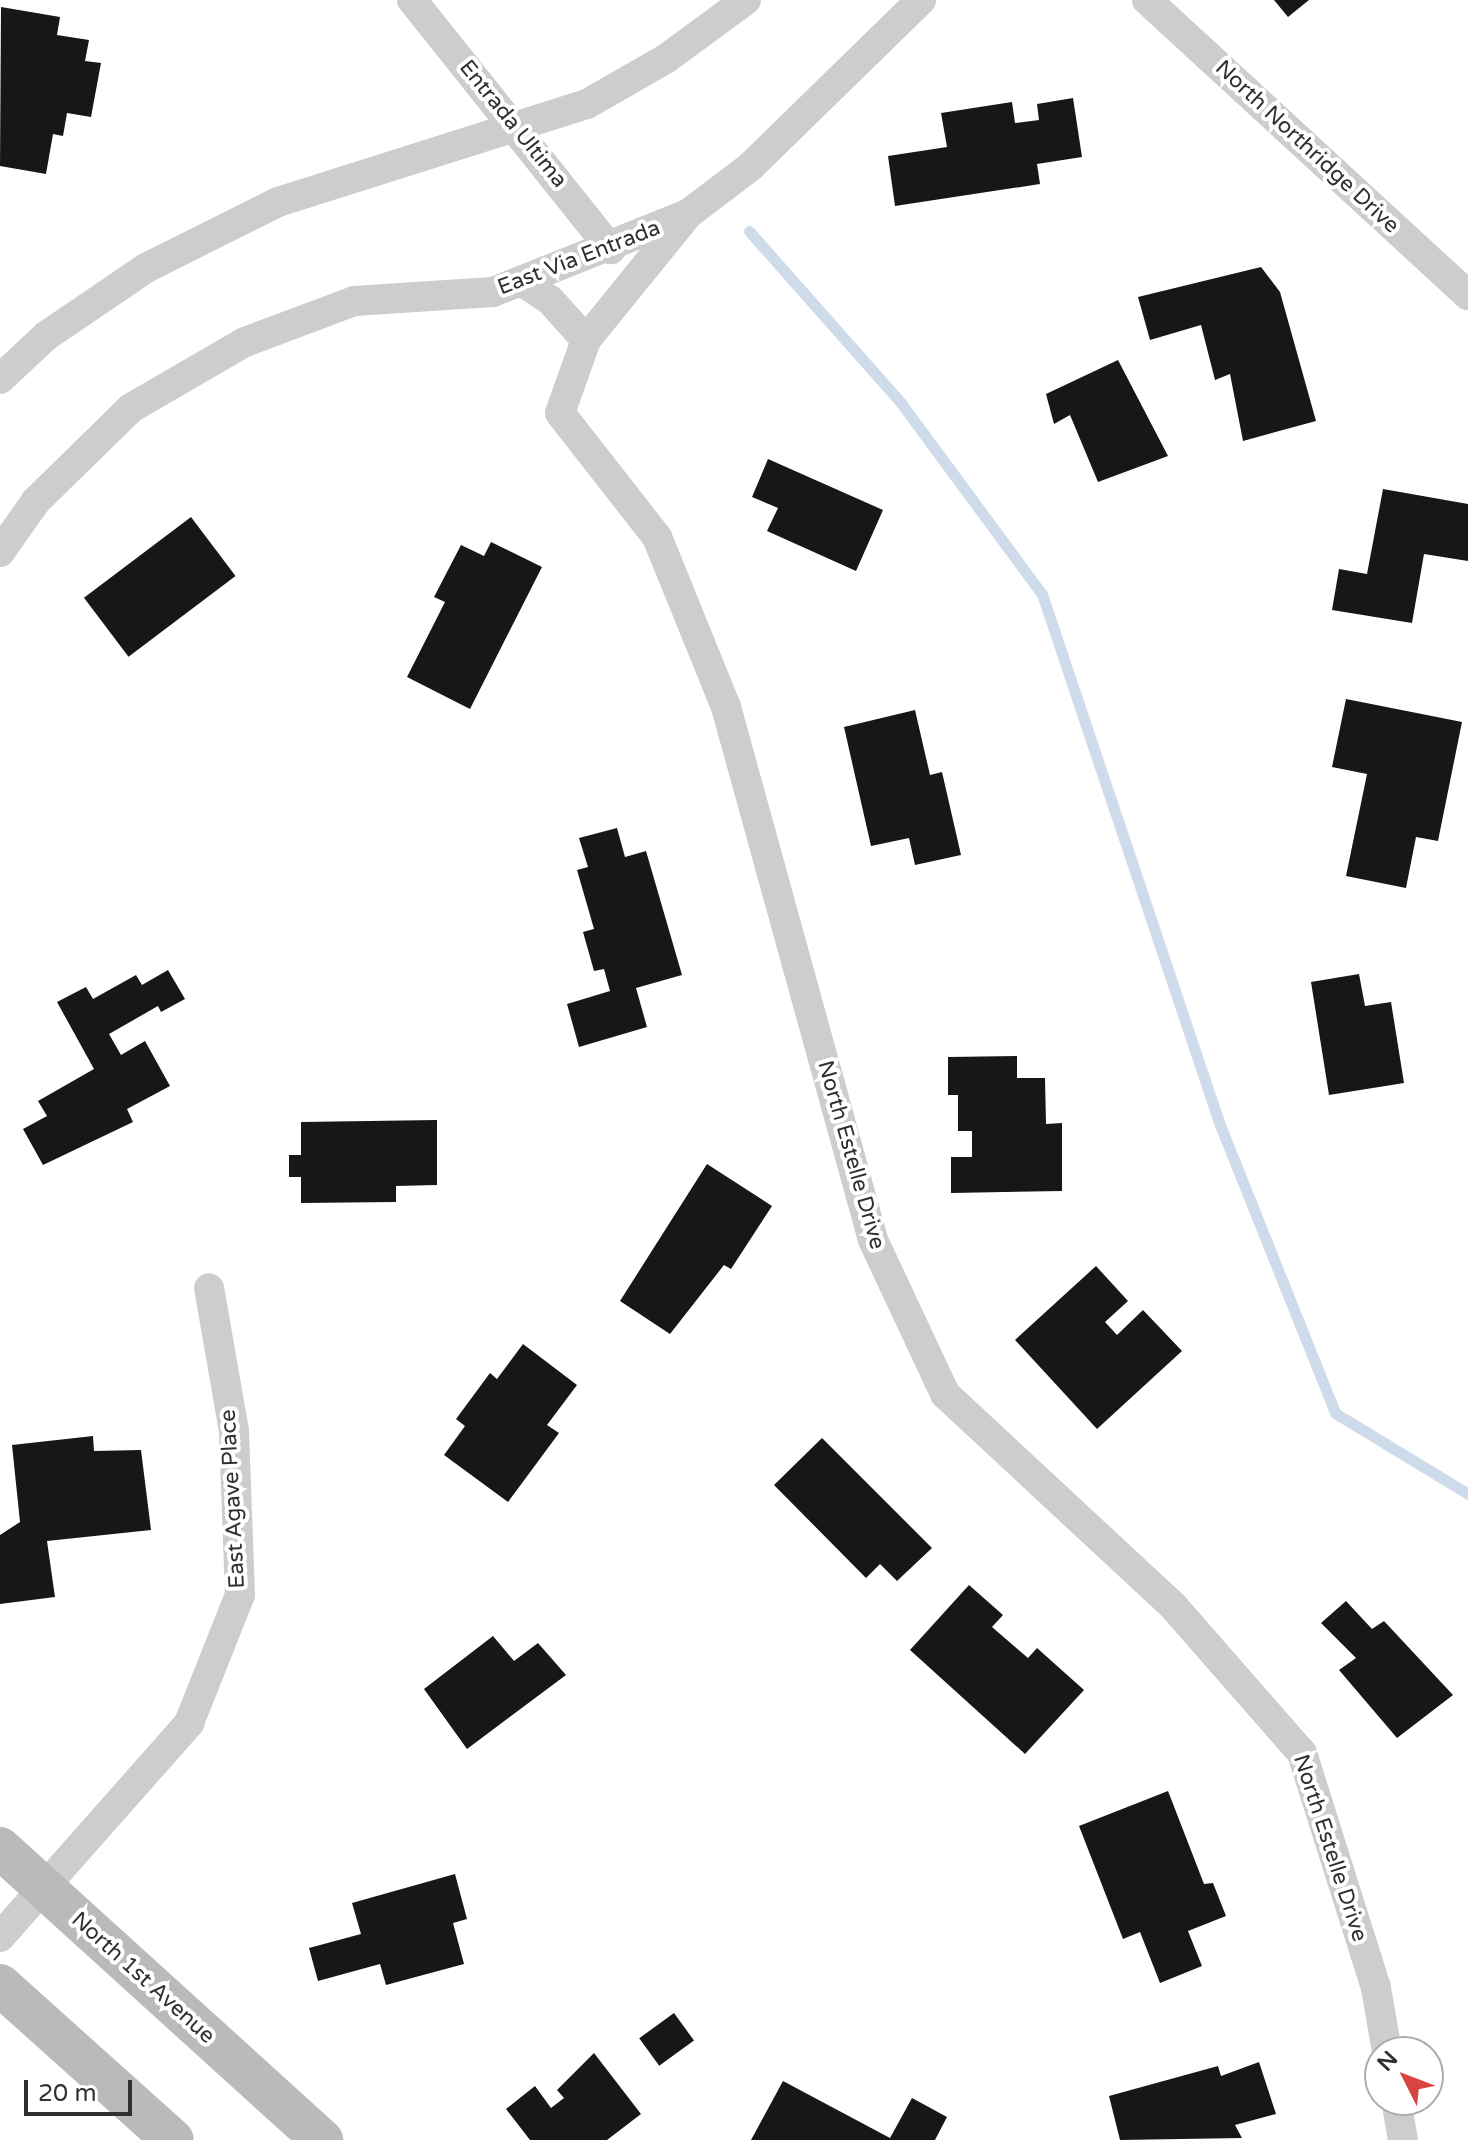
<!DOCTYPE html>
<html>
<head>
<meta charset="utf-8">
<style>
  body { margin:0 }
  #map { position:relative; width:1468px; height:2140px; overflow:hidden; background:#fff; font-family:"Varela Round",sans-serif }
  div>[style] { position:absolute }
  .stream>* { height:11px; margin:-5.5px; padding:0 5.5px; transform-origin:5.5px; border-radius:5.5px; background:#cddbea }
  .building>* { inset:0; background:#171717; transform-origin:0 0 }
  .street>* { height:30px; margin:-15px; padding:0 15px; transform-origin:15px; border-radius:15px; background:#cdcdcd }
  .secondary>* { height:42px; margin:-21px; padding:0 21px; transform-origin:21px; border-radius:21px; background:#bababa }
  span { translate:-50% -50%; white-space:nowrap; text-align:center; line-height:1.15; -webkit-text-stroke:8px #fff; paint-order:stroke }
  .street-label { font-size:22px; color:#303030 }
  .north { position:absolute; left:1364px; top:2036px; width:80px; height:80px; box-sizing:border-box; background:#fff; border:2px solid #acacac; border-radius:50%; rotate:312deg; font-size:22px; font-weight:700; line-height:32px; text-align:center; color:#303030 }
  .north::after { content:''; display:block; margin:auto; width:28px; height:36px; background:#d84541; clip-path:polygon(50% 0,100% 100%,50% 72%,0 100%) }
  .scale { position:absolute; left:24px; top:2080px; width:108px; height:36px; box-sizing:border-box; border:4px solid #303030; border-top:0; padding-left:10px; font-size:24px; line-height:28px; white-space:nowrap; color:#303030; -webkit-text-stroke:6px #fff; paint-order:stroke }
</style>
</head>
<body>
<div id="map">
  <div class="stream">
    <i style="left:749px;top:231px;width:230px;rotate:48.5deg"></i>
    <i style="left:901px;top:403px;width:237px;rotate:53.6deg"></i>
    <i style="left:1042px;top:594px;width:560px;rotate:71.47deg"></i>
    <i style="left:1220px;top:1125px;width:310px;rotate:68.2deg"></i>
    <i style="left:1335px;top:1413px;width:156px;rotate:31.3deg"></i>
  </div>
  <div class="building">
    <i style="clip-path:polygon(1274px 0,1309px 0,1288px 17px)"></i>
    <i style="clip-path:polygon(1px 7px,60px 17px,57px 35px,89px 40px,85px 61px,101px 63px,91px 117px,67px 113px,63px 136px,53px 134px,46px 174px,0 166px)"></i>
    <i style="clip-path:polygon(1073px 98px,1082px 157px,1037px 164px,1040px 184px,895px 206px,888px 156px,947px 147px,941px 113px,1012px 102px,1015px 123px,1039px 120px,1037px 104px)"></i>
    <i style="clip-path:polygon(1261px 267px,1280px 292px,1316px 421px,1243px 441px,1230px 374px,1215px 380px,1201px 325px,1150px 340px,1138px 297px)"></i>
    <i style="clip-path:polygon(1118px 360px,1168px 456px,1098px 482px,1070px 415px,1054px 424px,1046px 394px)"></i>
    <i style="clip-path:polygon(768px 459px,883px 510px,856px 571px,767px 531px,778px 508px,752px 497px)"></i>
    <i style="clip-path:polygon(1383px 489px,1468px 504px,1468px 561px,1424px 554px,1412px 623px,1332px 610px,1339px 569px,1367px 574px)"></i>
    <i style="left:191px;top:517px;width:74px;height:134px;rotate:53deg"></i>
    <i style="clip-path:polygon(491px 542px,542px 567px,470px 709px,407px 677px,445px 602px,434px 597px,461px 545px,484px 556px)"></i>
    <i style="clip-path:polygon(1346px 699px,1462px 722px,1438px 841px,1416px 837px,1406px 888px,1346px 876px,1367px 774px,1332px 767px)"></i>
    <i style="clip-path:polygon(915px 710px,930px 775px,942px 772px,961px 855px,915px 865px,909px 838px,871px 846px,844px 727px)"></i>
    <i style="clip-path:polygon(617px 828px,625px 857px,646px 851px,682px 975px,636px 988px,647px 1027px,579px 1047px,567px 1004px,610px 991px,604px 969px,594px 971px,583px 932px,594px 929px,577px 870px,588px 867px,579px 838px)"></i>
    <i style="clip-path:polygon(168px 970px,185px 999px,161px 1012px,158px 1006px,109px 1034px,121px 1055px,145px 1041px,170px 1086px,127px 1109px,133px 1122px,43px 1165px,23px 1129px,47px 1116px,38px 1101px,94px 1069px,57px 1002px,86px 987px,93px 999px,136px 975px,142px 985px)"></i>
    <i style="clip-path:polygon(1359px 974px,1365px 1006px,1391px 1002px,1404px 1083px,1329px 1095px,1311px 982px)"></i>
    <i style="clip-path:polygon(1017px 1056px,1017px 1078px,1045px 1078px,1046px 1124px,1062px 1123px,1062px 1191px,951px 1193px,951px 1157px,972px 1157px,972px 1131px,958px 1131px,958px 1095px,948px 1095px,948px 1057px)"></i>
    <i style="clip-path:polygon(437px 1120px,437px 1185px,396px 1186px,396px 1202px,301px 1203px,301px 1177px,289px 1177px,289px 1155px,301px 1155px,301px 1122px)"></i>
    <i style="clip-path:polygon(707px 1164px,772px 1206px,731px 1269px,724px 1265px,670px 1334px,620px 1301px)"></i>
    <i style="clip-path:polygon(1096px 1266px,1128px 1301px,1105px 1322px,1117px 1335px,1143px 1310px,1182px 1351px,1097px 1429px,1015px 1340px)"></i>
    <i style="clip-path:polygon(523px 1344px,577px 1385px,547px 1425px,559px 1433px,508px 1502px,444px 1455px,465px 1426px,456px 1419px,490px 1373px,497px 1379px)"></i>
    <i style="clip-path:polygon(93px 1436px,94px 1451px,141px 1450px,151px 1530px,47px 1541px,55px 1597px,0 1604px,0 1535px,20px 1522px,12px 1445px)"></i>
    <i style="clip-path:polygon(822px 1438px,932px 1548px,897px 1581px,880px 1564px,866px 1578px,774px 1485px)"></i>
    <i style="clip-path:polygon(969px 1585px,1003px 1615px,992px 1627px,1028px 1658px,1037px 1648px,1084px 1690px,1025px 1754px,910px 1650px)"></i>
    <i style="clip-path:polygon(1346px 1601px,1372px 1629px,1384px 1621px,1453px 1695px,1397px 1738px,1339px 1670px,1356px 1658px,1321px 1623px)"></i>
    <i style="clip-path:polygon(493px 1636px,514px 1661px,538px 1643px,566px 1675px,467px 1749px,424px 1689px)"></i>
    <i style="clip-path:polygon(1168px 1791px,1204px 1884px,1213px 1883px,1226px 1916px,1188px 1931px,1202px 1966px,1160px 1983px,1140px 1932px,1123px 1939px,1079px 1826px)"></i>
    <i style="clip-path:polygon(455px 1874px,467px 1919px,453px 1923px,464px 1964px,386px 1985px,380px 1964px,318px 1981px,309px 1948px,361px 1934px,352px 1903px)"></i>
    <i style="left:674px;top:2013px;width:34px;height:43px;rotate:54deg"></i>
    <i style="clip-path:polygon(594px 2053px,641px 2114px,607px 2140px,530px 2140px,506px 2109px,535px 2086px,551px 2108px,564px 2098px,557px 2090px)"></i>
    <i style="clip-path:polygon(1259px 2062px,1276px 2114px,1235px 2125px,1242px 2138px,1120px 2140px,1109px 2096px,1218px 2066px,1221px 2076px)"></i>
    <i style="clip-path:polygon(783px 2081px,890px 2138px,912px 2098px,947px 2117px,935px 2140px,751px 2140px)"></i>
  </div>
  <div class="street">
    <i style="left:412px;top:0;width:319px;rotate:51.4deg"></i>
    <i style="left:1147px;top:0;width:436px;rotate:42.6deg"></i>
    <i style="left:688px;top:214px;width:162px;rotate:129deg"></i>
    <i style="left:586px;top:340px;width:77px;rotate:109.6deg"></i>
    <i style="left:560px;top:413px;width:157px;rotate:52deg"></i>
    <i style="left:657px;top:537px;width:183px;rotate:67.9deg"></i>
    <i style="left:726px;top:707px;width:553px;rotate:74.58deg"></i>
    <i style="left:873px;top:1240px;width:170px;rotate:64.9deg"></i>
    <i style="left:945px;top:1394px;width:313px;rotate:42.9deg"></i>
    <i style="left:1174px;top:1607px;width:194px;rotate:48.8deg"></i>
    <i style="left:1302px;top:1753px;width:246px;rotate:72.5deg"></i>
    <i style="left:1376px;top:1988px;width:65px;rotate:80.2deg"></i>
    <i style="left:523px;top:282px;width:32px;rotate:34deg"></i>
    <i style="left:550px;top:300px;width:54px;rotate:48deg"></i>
    <i style="left:0;top:379px;width:63px;rotate:-43.1deg"></i>
    <i style="left:46px;top:336px;width:121px;rotate:-34.2deg"></i>
    <i style="left:146px;top:268px;width:148px;rotate:-26.6deg"></i>
    <i style="left:278px;top:202px;width:324px;rotate:-17.6deg"></i>
    <i style="left:587px;top:104px;width:92px;rotate:-29.9deg"></i>
    <i style="left:667px;top:58px;width:98px;rotate:-36.3deg"></i>
    <i style="left:0;top:552px;width:62px;rotate:-54.8deg"></i>
    <i style="left:36px;top:501px;width:133px;rotate:-44.4deg"></i>
    <i style="left:131px;top:408px;width:132px;rotate:-30.1deg"></i>
    <i style="left:245px;top:342px;width:116px;rotate:-20.6deg"></i>
    <i style="left:354px;top:301px;width:139px;rotate:-3.7deg"></i>
    <i style="left:493px;top:292px;width:210px;rotate:-21.8deg"></i>
    <i style="left:688px;top:214px;width:78px;rotate:-37.2deg"></i>
    <i style="left:750px;top:167px;width:239px;rotate:-44.3deg"></i>
    <i style="left:0;top:1937px;width:286px;rotate:-48.5deg"></i>
    <i style="left:189px;top:1723px;width:138px;rotate:-68.3deg"></i>
    <i style="left:240px;top:1595px;width:164px;rotate:-92.1deg"></i>
    <i style="left:234px;top:1431px;width:145px;rotate:-99.9deg"></i>
    <i style="left:1396px;top:2100px;width:41px;rotate:80.1deg"></i>
  </div>
  <div class="secondary">
    <i style="left:0;top:1848px;width:435px;rotate:42.2deg"></i>
    <i style="left:0;top:1985px;width:232px;rotate:41.9deg"></i>
  </div>
  <div class="street-label">
    <span style="left:513px;top:124px;rotate:51deg">Entrada Ultima</span>
    <span style="left:1307px;top:147px;rotate:43deg">North Northridge Drive</span>
    <span style="left:579px;top:258px;rotate:-21deg">East Via Entrada</span>
    <span style="left:851px;top:1155px;rotate:74deg">North Estelle Drive</span>
    <span style="left:233px;top:1499px;rotate:-93deg">East Agave Place</span>
    <span style="left:1330px;top:1848px;rotate:72deg">North Estelle Drive</span>
    <span style="left:143px;top:1978px;rotate:42deg">North 1st Avenue</span>
  </div>
  <div class="north">N</div>
  <div class="scale">20 m</div>
</div>
</body>
</html>
